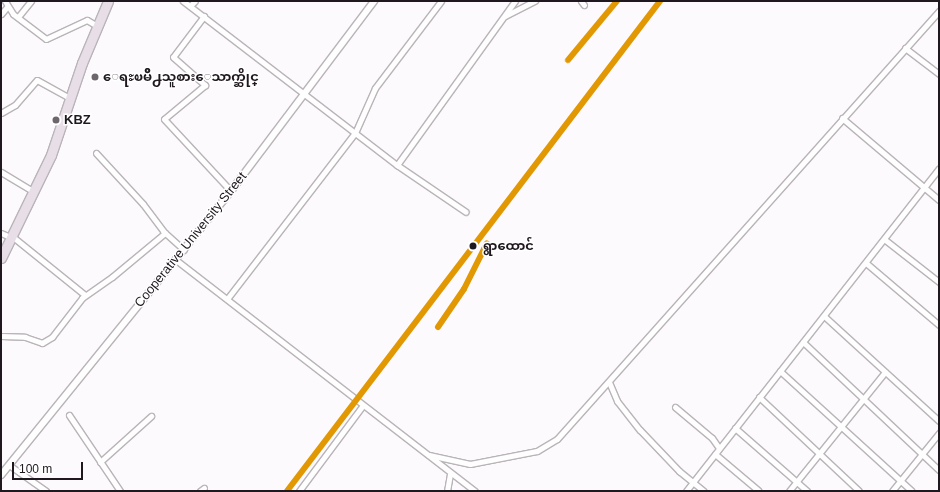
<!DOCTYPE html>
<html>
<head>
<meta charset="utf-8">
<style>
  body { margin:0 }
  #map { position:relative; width:940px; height:492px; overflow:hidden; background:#fdfafd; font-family:Arial,"Noto Sans Myanmar",sans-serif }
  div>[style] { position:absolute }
  .roads { filter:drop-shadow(1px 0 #b9b4b8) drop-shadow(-1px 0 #b9b4b8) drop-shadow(0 1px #b9b4b8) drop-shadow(0 -1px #b9b4b8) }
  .minor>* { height:5px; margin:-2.5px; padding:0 2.5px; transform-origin:2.5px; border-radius:2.5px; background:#fffeff }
  .tertiary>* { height:6px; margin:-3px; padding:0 3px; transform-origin:3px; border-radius:3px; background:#fffeff }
  .trunk>* { height:9px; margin:-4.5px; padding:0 4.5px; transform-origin:4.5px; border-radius:4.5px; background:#e8dee8 }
  .rail-1>* { height:6px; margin:-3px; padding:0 3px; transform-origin:3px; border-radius:3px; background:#e19803 }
  .dots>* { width:11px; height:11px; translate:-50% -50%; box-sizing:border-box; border:2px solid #fff; border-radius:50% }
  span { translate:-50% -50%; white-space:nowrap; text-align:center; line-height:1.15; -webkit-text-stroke:3px #fff; paint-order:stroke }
  .poi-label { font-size:13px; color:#1f181f; font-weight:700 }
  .left { translate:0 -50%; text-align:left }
  .street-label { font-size:13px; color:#1f181f }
  .stop-label { font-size:13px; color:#1f181f; font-weight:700 }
  .frame { position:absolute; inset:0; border:2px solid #1f181f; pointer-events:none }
  .scale { position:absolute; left:12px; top:462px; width:71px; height:18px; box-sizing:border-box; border:2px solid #1f181f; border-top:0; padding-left:5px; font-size:12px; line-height:14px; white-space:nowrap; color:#1f181f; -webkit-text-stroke:3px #fff; paint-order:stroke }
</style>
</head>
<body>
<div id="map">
  <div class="roads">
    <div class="minor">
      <i style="left:5px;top:1px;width:15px;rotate:58deg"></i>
      <i style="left:13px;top:14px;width:41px;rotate:37.1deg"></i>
      <i style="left:46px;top:39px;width:45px;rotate:-24.9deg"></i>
      <i style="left:87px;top:20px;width:12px;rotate:31deg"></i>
      <i style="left:183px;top:1px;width:270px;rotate:37.5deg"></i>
      <i style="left:397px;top:165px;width:83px;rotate:34.3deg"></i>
      <i style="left:581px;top:1px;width:5px;rotate:53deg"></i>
      <i style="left:190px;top:6px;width:7px;rotate:-45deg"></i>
      <i style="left:1px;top:14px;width:9px;rotate:-49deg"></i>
      <i style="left:204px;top:16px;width:51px;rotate:127.1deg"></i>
      <i style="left:173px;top:57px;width:43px;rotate:41.2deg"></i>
      <i style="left:205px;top:85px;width:53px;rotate:140.3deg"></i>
      <i style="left:164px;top:119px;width:98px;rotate:47.1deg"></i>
      <i style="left:505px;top:16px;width:34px;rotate:-27deg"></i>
      <i style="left:18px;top:17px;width:21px;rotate:-51deg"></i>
      <i style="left:905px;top:48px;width:43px;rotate:37.4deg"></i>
      <i style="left:1px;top:113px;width:16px;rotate:-30deg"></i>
      <i style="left:15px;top:105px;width:33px;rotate:-49deg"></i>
      <i style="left:37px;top:80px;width:38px;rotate:29deg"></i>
      <i style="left:842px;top:118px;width:127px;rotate:40.2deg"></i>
      <i style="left:96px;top:153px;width:69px;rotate:47.3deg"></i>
      <i style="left:143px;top:204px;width:34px;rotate:53deg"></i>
      <i style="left:163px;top:231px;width:28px;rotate:42deg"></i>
      <i style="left:397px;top:165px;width:202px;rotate:-54.3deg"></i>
      <i style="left:1px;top:172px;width:39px;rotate:31deg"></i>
      <i style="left:1px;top:233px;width:12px;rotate:24deg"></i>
      <i style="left:13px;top:237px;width:92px;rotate:38.9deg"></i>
      <i style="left:884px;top:239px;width:70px;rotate:38deg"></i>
      <i style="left:176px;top:260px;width:378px;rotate:37.7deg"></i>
      <i style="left:866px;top:263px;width:96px;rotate:40.3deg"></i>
      <i style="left:227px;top:299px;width:210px;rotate:-52.4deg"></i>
      <i style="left:355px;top:133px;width:49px;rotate:-66deg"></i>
      <i style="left:375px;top:88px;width:109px;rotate:-52.8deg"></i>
      <i style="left:824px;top:316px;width:156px;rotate:42.4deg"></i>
      <i style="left:1px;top:336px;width:24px;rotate:2deg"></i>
      <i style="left:25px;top:337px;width:18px;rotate:19deg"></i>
      <i style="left:42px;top:343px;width:12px;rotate:-31deg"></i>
      <i style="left:52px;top:337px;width:49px;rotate:-52.4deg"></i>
      <i style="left:82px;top:298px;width:37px;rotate:-35deg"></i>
      <i style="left:112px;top:277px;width:69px;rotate:-39.7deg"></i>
      <i style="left:803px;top:342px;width:187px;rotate:43.3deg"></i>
      <i style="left:780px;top:371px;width:178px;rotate:42.3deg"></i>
      <i style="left:609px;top:382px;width:21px;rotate:67deg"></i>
      <i style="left:617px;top:401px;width:37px;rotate:52deg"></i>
      <i style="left:640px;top:430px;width:57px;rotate:46.4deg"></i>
      <i style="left:679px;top:471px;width:32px;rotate:39deg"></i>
      <i style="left:759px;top:397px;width:137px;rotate:43.2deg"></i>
      <i style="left:675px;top:407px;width:48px;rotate:40deg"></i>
      <i style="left:712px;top:438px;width:12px;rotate:55deg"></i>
      <i style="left:69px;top:415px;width:92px;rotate:56.1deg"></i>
      <i style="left:735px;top:428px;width:96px;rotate:41.2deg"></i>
      <i style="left:715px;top:454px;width:57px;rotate:40.1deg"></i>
      <i style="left:429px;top:455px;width:42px;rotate:12.4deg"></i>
      <i style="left:470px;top:464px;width:68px;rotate:-11deg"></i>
      <i style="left:537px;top:451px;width:23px;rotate:-31deg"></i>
      <i style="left:557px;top:439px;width:574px;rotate:-48.25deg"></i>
      <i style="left:100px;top:462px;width:69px;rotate:-42deg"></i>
      <i style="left:9px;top:465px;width:45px;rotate:35.1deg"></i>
      <i style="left:200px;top:491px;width:5px;rotate:-37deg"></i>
      <i style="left:299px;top:491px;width:107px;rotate:-53.3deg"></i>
      <i style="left:447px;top:491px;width:17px;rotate:-80deg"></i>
      <i style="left:686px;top:491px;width:410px;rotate:-51.9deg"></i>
      <i style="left:789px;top:491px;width:153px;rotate:-51.1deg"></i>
      <i style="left:892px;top:491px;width:75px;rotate:-51deg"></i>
    </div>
    <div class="tertiary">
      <i style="left:1px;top:475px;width:365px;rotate:-51deg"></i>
      <i style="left:231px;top:191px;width:238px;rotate:-53deg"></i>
    </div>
    <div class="trunk">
      <i style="left:1px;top:258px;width:114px;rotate:-64.1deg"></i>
      <i style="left:51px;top:155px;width:97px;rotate:-71.4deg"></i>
      <i style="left:82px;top:63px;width:67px;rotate:-67.2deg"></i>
    </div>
  </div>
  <div class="rail-1">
    <i style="left:568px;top:60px;width:77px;rotate:-50.3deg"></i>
    <i style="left:438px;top:327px;width:46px;rotate:-55.6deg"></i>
    <i style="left:464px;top:289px;width:51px;rotate:-63.4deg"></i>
    <i style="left:287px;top:491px;width:616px;rotate:-52.72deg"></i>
  </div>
  <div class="dots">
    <i style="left:95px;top:77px;background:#6d676d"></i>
    <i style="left:56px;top:120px;background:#6d676d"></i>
    <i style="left:473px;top:246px;background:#1f181f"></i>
  </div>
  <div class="poi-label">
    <span class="left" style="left:103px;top:77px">ေရႊၿမိဳ႕သူစားေသာက္ဆိုင္</span>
    <span class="left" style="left:64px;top:120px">KBZ</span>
  </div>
  <div class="street-label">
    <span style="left:191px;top:240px;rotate:-51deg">Cooperative University Street</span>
  </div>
  <div class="stop-label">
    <span class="left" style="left:483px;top:246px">ရွာထောင်</span>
  </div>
  <div class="frame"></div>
  <div class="scale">100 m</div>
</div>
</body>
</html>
